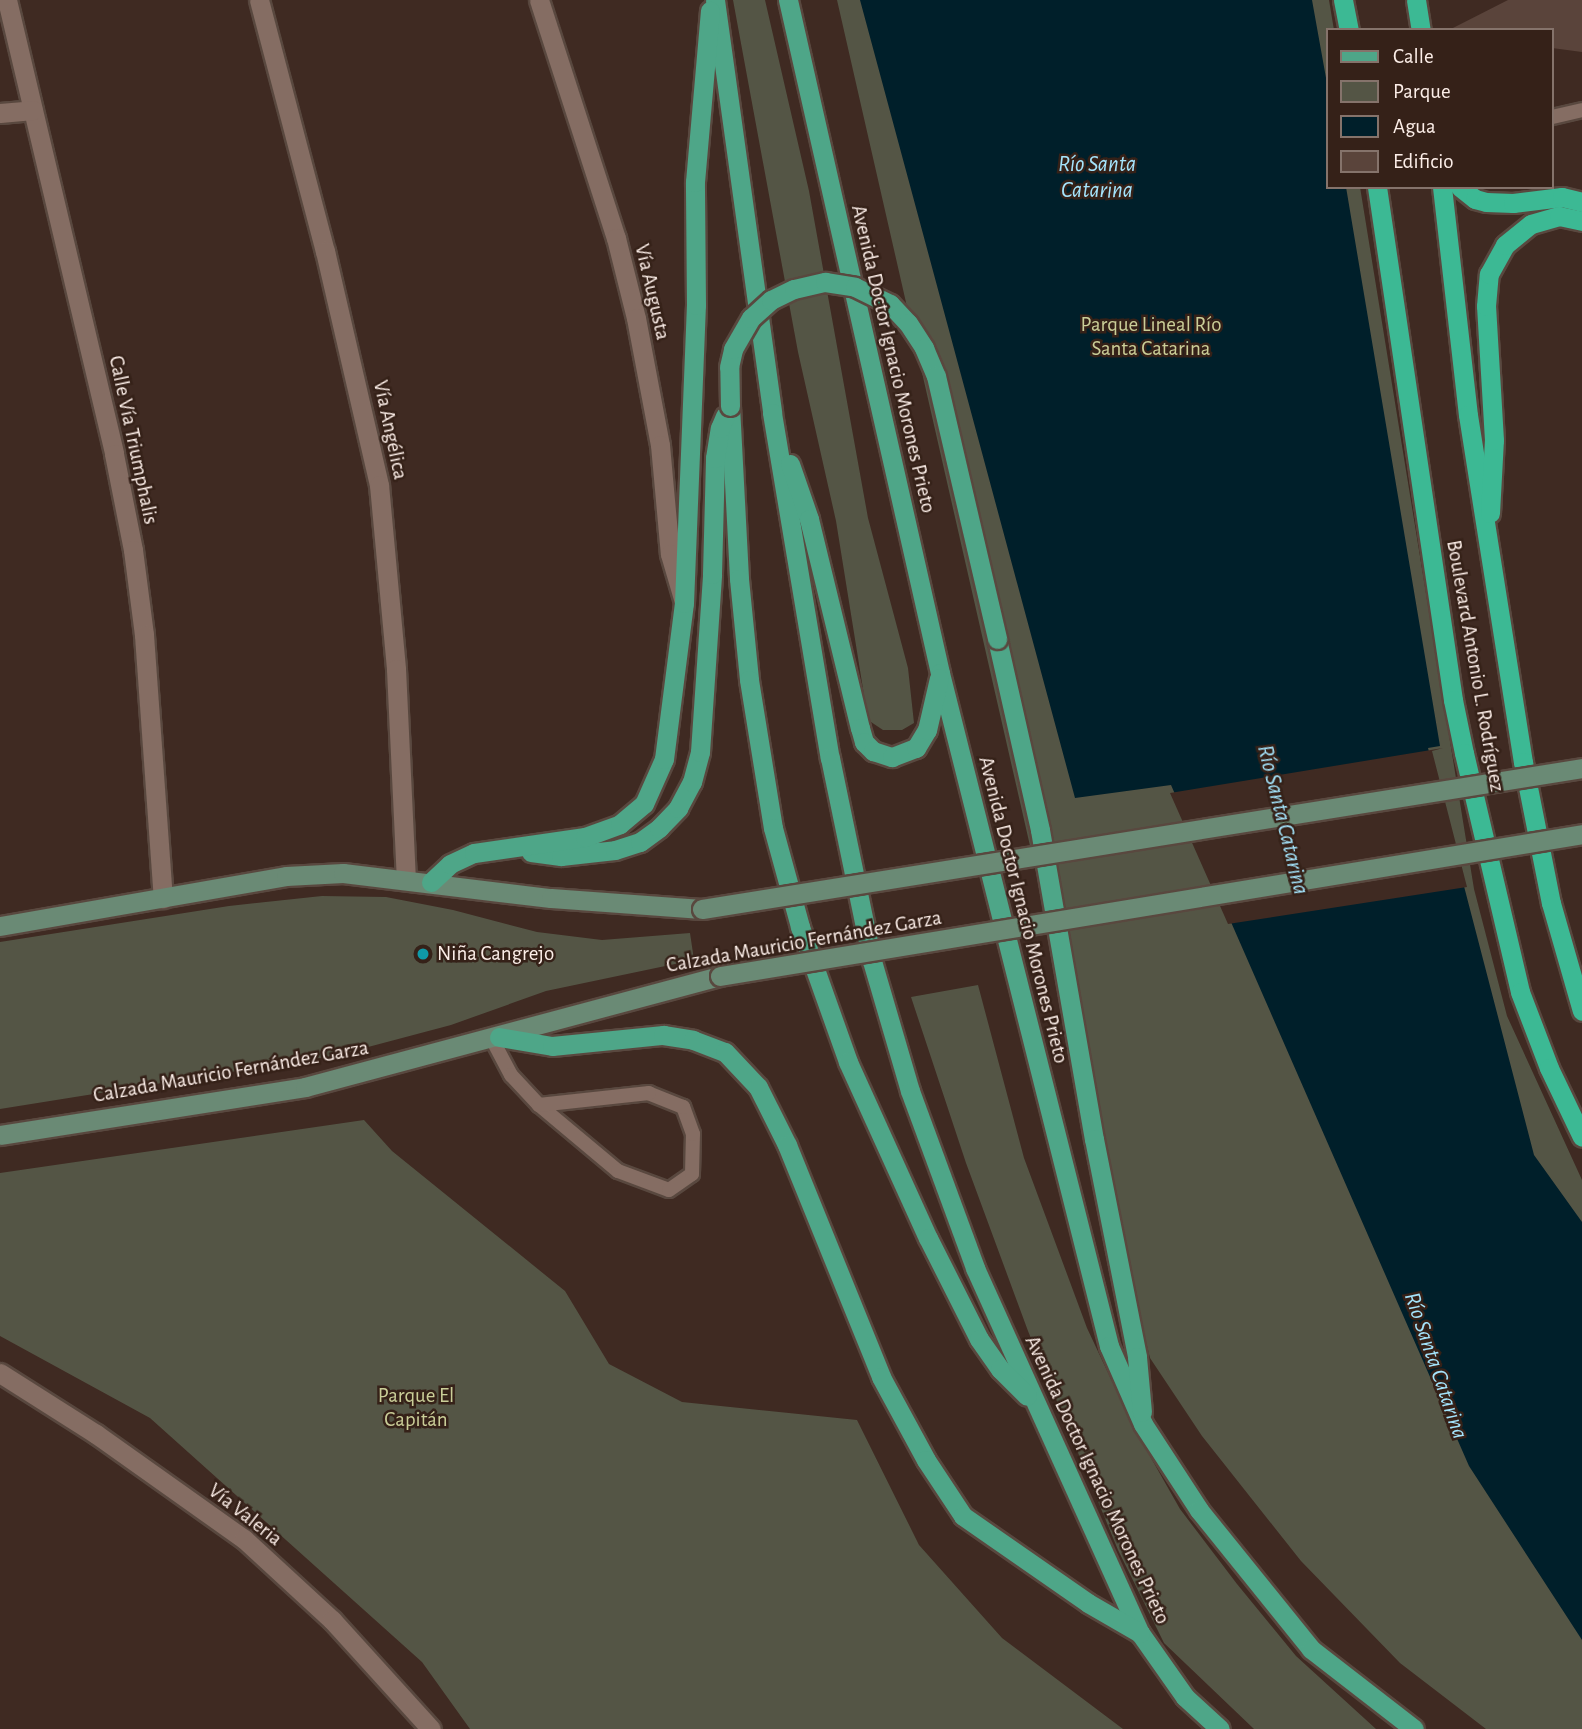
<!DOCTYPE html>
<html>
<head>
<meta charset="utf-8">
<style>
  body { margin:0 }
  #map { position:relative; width:1582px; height:1729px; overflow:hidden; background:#3f2a22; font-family:"Alegreya Sans",sans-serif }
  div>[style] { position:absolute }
  .green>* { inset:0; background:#545545 }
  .water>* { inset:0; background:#001f2a }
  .pier>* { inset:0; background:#3f2a22 }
  .building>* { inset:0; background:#5a443b }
  .roads { filter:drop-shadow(2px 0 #59483f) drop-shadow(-2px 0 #59483f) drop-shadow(0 2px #59483f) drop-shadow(0 -2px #59483f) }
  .service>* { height:14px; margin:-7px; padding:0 7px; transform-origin:7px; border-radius:7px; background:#856d63 }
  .minor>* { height:19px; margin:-9.5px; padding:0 9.5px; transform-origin:9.5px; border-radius:9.5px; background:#856d63 }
  .secondary>* { height:19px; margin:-9.5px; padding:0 9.5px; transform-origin:9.5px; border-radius:9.5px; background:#6a8a75 }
  .primary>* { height:19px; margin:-9.5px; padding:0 9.5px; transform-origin:9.5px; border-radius:9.5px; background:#4ea688 }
  .trunk>* { height:19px; margin:-9.5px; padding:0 9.5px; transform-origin:9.5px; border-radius:9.5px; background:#3cb994 }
  .bridges { filter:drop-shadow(2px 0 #59483f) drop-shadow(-2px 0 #59483f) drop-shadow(0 2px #59483f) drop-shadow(0 -2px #59483f) }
  .secondary-bridge>* { height:19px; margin:-9.5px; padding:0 9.5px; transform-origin:9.5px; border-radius:9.5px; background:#6a8a75 }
  .primary-bridge>* { height:19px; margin:-9.5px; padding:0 9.5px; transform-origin:9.5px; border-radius:9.5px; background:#4ea688 }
  .dots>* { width:19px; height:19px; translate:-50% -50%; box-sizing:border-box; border:4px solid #352118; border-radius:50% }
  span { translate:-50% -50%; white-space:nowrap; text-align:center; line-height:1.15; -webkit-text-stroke:5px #352118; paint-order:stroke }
  .street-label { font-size:21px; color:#fceee8 }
  .park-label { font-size:21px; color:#cace98 }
  .poi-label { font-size:21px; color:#fceee8 }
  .left { translate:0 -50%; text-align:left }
  .water-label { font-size:23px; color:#a4e4fc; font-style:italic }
  .legend { position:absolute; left:1326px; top:28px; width:228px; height:161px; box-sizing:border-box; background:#352118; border:2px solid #85736b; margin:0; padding:9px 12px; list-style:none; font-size:21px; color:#fceee8 }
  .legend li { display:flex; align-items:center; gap:14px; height:35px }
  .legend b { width:35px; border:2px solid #85736b }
</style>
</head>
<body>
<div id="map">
  <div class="green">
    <i style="clip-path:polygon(733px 0,765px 0,809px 191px,868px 518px,908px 668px,914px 723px,902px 730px,883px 730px,868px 720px,836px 521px,798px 352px)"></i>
    <i style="clip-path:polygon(837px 0,1329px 0,1334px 30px,1328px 30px,1328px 187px,1360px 187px,1474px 889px,1507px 1016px,1582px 1180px,1582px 1729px,1486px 1729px,1400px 1663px,1301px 1561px,1202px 1436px,1150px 1358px,1111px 1201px)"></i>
    <i style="clip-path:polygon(322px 896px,386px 897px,453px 910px,537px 932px,602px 940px,690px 933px,694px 960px,546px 991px,451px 1025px,338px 1055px,0 1109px,0 942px,229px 906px)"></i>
    <i style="clip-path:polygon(978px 985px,1024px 1158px,1087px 1328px,1134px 1428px,1180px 1509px,1237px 1584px,1296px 1656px,1376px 1729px,1254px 1729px,1164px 1643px,1118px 1550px,1028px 1331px,966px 1163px,911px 997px)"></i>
    <i style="clip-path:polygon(364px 1120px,392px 1151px,565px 1291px,609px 1364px,682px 1402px,857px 1420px,919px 1545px,1002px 1638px,1123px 1729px,470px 1729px,422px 1662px,150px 1418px,0 1336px,0 1173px)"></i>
  </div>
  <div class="water">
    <i style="clip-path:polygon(860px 0,1312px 0,1328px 89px,1328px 187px,1346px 187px,1440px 746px,1428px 748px,1534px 1155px,1582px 1222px,1582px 1640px,1469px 1466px,1171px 785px,1075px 798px)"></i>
  </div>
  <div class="pier">
    <i style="clip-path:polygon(1443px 748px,1432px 751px,1467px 887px,1228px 924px,1170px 793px)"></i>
  </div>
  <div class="building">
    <i style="clip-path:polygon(1508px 0,1582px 0,1582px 52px,1552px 48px,1552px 30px,1449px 30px)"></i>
  </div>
  <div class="roads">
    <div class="service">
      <i style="left:1552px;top:117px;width:31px;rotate:-13deg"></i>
      <i style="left:492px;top:1039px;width:41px;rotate:62.2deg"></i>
      <i style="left:511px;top:1075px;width:41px;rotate:47deg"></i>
      <i style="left:539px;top:1105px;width:103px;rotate:39.9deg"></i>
      <i style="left:618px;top:1171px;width:54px;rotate:20.4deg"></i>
      <i style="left:669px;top:1190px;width:28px;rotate:-35deg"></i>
      <i style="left:692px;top:1174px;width:40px;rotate:-88.6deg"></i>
      <i style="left:693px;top:1134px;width:29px;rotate:-110deg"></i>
      <i style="left:683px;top:1107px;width:37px;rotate:-158deg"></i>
      <i style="left:649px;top:1093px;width:111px;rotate:173.8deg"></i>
    </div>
    <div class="minor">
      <i style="left:7px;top:0;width:466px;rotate:76.7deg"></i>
      <i style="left:114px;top:454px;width:98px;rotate:78.8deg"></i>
      <i style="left:133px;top:550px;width:86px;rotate:82.6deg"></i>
      <i style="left:144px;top:635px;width:264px;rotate:85.9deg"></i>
      <i style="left:259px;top:0;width:260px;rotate:75.3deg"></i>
      <i style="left:325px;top:251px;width:240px;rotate:77deg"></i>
      <i style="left:379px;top:485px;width:185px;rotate:84.7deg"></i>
      <i style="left:396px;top:669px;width:211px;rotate:87.3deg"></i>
      <i style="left:539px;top:0;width:250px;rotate:72.1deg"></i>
      <i style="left:616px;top:238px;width:82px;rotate:76deg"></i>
      <i style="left:636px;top:318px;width:129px;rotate:79.3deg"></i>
      <i style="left:660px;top:445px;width:109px;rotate:84.8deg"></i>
      <i style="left:670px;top:554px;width:50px;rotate:73.7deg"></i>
      <i style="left:0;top:113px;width:33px;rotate:-5deg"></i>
      <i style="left:0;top:1373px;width:114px;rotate:32.4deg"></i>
      <i style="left:96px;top:1434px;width:181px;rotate:35.4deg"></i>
      <i style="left:244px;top:1539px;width:120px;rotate:42.6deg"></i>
      <i style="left:332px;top:1620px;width:147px;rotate:47.8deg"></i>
    </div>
    <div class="secondary">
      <i style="left:0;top:926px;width:290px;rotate:-9.9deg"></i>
      <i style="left:286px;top:876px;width:57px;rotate:-3deg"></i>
      <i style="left:343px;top:873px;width:209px;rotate:6.9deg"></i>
      <i style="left:551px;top:898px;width:151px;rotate:4.2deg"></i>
      <i style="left:0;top:1135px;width:309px;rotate:-8.9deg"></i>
      <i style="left:305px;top:1087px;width:430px;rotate:-15deg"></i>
    </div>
    <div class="primary">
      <i style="left:715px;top:0;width:417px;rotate:82.1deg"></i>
      <i style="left:772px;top:413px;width:350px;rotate:80.5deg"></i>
      <i style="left:830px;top:758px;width:207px;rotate:78.3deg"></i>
      <i style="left:872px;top:961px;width:135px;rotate:73.7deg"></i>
      <i style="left:910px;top:1091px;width:189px;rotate:69.8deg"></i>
      <i style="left:975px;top:1268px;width:401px;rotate:65.7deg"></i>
      <i style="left:1140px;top:1633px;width:78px;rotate:54.9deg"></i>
      <i style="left:1185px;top:1697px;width:47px;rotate:42.4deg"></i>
      <i style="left:788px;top:0;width:690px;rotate:77.27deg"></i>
      <i style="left:940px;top:673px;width:694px;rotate:75.9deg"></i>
      <i style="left:1109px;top:1346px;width:85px;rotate:66.4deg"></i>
      <i style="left:1143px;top:1424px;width:103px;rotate:56.9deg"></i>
      <i style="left:1199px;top:1510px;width:179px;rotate:51.1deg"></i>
      <i style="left:1311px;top:1649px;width:130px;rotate:37.8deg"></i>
      <i style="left:730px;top:406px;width:173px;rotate:87deg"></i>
      <i style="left:739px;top:579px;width:101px;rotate:84.3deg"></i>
      <i style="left:749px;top:680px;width:150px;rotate:80.8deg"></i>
      <i style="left:773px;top:828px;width:103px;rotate:74.7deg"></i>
      <i style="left:800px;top:927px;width:143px;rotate:70.4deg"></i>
      <i style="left:848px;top:1062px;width:193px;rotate:65.6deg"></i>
      <i style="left:928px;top:1238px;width:113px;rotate:63.2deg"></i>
      <i style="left:979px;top:1339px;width:37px;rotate:55deg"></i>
      <i style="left:1000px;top:1369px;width:38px;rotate:45deg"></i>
      <i style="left:790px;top:464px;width:58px;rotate:70.9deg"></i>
      <i style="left:809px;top:519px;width:215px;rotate:76.3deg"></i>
      <i style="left:860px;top:728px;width:15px;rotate:74deg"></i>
      <i style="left:864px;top:742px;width:13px;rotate:45deg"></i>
      <i style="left:873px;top:751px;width:20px;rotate:18deg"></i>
      <i style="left:892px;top:757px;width:26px;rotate:-21deg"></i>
      <i style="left:916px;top:748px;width:21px;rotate:-59deg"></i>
      <i style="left:927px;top:730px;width:53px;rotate:-77deg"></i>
      <i style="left:997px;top:639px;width:196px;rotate:77.3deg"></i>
      <i style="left:1040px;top:830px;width:314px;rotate:80.1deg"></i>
      <i style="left:1094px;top:1139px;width:222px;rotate:78.8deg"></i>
      <i style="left:1137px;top:1357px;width:55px;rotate:84.8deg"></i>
      <i style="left:531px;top:852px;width:30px;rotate:8deg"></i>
      <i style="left:561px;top:856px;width:54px;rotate:-6.3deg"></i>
      <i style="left:615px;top:850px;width:26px;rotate:-18deg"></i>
      <i style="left:640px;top:842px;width:24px;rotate:-36deg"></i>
      <i style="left:659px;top:828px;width:28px;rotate:-46deg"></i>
      <i style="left:678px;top:808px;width:30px;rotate:-62deg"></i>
      <i style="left:692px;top:782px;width:31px;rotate:-75deg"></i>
      <i style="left:700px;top:752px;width:178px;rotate:-86.1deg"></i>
      <i style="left:712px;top:574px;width:116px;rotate:-88.5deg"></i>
      <i style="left:715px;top:458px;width:30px;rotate:-81deg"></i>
      <i style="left:720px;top:428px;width:13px;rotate:-67deg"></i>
      <i style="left:431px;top:882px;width:26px;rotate:-43deg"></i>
      <i style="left:450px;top:864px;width:26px;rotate:-25deg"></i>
      <i style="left:474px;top:853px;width:112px;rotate:-8.2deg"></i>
      <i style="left:585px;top:837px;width:37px;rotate:-20deg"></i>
      <i style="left:620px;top:824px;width:31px;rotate:-40deg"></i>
      <i style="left:644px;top:804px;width:49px;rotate:-66deg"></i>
      <i style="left:664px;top:759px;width:157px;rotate:-82.7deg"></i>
      <i style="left:684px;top:603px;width:298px;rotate:-87.7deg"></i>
      <i style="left:696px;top:305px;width:123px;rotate:-90.5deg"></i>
      <i style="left:695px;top:182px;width:172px;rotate:-85deg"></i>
      <i style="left:499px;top:1037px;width:54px;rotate:9.6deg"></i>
      <i style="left:552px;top:1046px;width:112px;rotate:-5.7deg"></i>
      <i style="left:663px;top:1035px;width:30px;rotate:9deg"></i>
      <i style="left:693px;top:1040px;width:34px;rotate:21deg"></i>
      <i style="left:725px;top:1052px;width:48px;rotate:46.7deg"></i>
      <i style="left:758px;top:1087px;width:65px;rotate:63.4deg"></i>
      <i style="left:787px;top:1145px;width:250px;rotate:67.9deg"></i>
      <i style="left:881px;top:1377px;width:94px;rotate:61.5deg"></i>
      <i style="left:926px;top:1460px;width:67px;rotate:56.5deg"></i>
      <i style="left:963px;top:1516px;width:152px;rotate:34.8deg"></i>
      <i style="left:1088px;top:1603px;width:60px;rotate:30deg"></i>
    </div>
    <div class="trunk">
      <i style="left:1343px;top:0;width:31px;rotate:79deg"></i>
      <i style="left:1416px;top:0;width:30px;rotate:81deg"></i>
      <i style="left:1377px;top:187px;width:519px;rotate:81.57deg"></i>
      <i style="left:1453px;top:700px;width:54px;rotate:78.3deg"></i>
      <i style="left:1464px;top:753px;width:245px;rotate:76.8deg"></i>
      <i style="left:1520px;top:992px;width:81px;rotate:69.1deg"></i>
      <i style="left:1549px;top:1068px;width:76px;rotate:64.4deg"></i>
      <i style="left:1442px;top:187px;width:229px;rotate:83.5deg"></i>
      <i style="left:1468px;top:415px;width:351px;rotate:81deg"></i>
      <i style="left:1523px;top:762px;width:144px;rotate:78.8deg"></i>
      <i style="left:1551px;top:903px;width:112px;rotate:74deg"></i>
      <i style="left:1460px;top:187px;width:19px;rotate:39deg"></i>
      <i style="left:1475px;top:199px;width:11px;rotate:15deg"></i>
      <i style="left:1486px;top:202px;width:27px;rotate:2deg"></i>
      <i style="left:1513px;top:203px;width:49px;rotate:-7deg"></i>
      <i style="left:1562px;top:197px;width:21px;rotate:14deg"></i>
      <i style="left:1490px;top:513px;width:73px;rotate:-86.9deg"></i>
      <i style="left:1494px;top:440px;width:134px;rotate:-93.4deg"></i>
      <i style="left:1486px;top:306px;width:32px;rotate:-85deg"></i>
      <i style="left:1489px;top:274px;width:33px;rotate:-61deg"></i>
      <i style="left:1505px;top:245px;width:33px;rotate:-39deg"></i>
      <i style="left:1531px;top:224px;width:29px;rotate:-16deg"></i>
      <i style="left:1559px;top:216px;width:24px;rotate:12deg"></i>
    </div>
  </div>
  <div class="bridges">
    <div class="secondary-bridge">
      <i style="left:702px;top:909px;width:891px;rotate:-9.1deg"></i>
      <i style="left:720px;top:976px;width:874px;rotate:-9.35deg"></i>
    </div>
    <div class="primary-bridge">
      <i style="left:730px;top:406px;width:39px;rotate:-91deg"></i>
      <i style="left:729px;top:367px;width:18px;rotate:-77deg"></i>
      <i style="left:733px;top:349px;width:36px;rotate:-60deg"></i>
      <i style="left:751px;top:318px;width:27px;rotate:-42deg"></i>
      <i style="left:771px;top:300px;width:25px;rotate:-26deg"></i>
      <i style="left:794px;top:289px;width:32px;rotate:-13deg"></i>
      <i style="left:825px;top:282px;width:30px;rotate:9deg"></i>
      <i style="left:855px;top:287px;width:39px;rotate:26deg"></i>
      <i style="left:890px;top:304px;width:26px;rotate:47deg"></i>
      <i style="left:908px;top:323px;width:30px;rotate:57deg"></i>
      <i style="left:924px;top:348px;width:30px;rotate:67deg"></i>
      <i style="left:936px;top:376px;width:270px;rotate:76.9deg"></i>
    </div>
  </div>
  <div class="dots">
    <i style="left:423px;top:954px;background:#0f9aa8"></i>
  </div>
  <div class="street-label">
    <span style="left:652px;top:292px;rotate:77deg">Vía Augusta</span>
    <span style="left:893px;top:359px;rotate:77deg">Avenida Doctor Ignacio Morones Prieto</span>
    <span style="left:390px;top:430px;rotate:78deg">Vía Angélica</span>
    <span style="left:133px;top:440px;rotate:78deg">Calle Vía Triumphalis</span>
    <span style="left:1475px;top:666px;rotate:80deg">Boulevard Antonio L. Rodríguez</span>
    <span style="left:1023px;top:910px;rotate:76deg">Avenida Doctor Ignacio Morones Prieto</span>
    <span style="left:804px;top:942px;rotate:-10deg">Calzada Mauricio Fernández Garza</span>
    <span style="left:231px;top:1072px;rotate:-10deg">Calzada Mauricio Fernández Garza</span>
    <span style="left:1097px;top:1480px;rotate:65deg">Avenida Doctor Ignacio Morones Prieto</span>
    <span style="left:245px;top:1515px;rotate:38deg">Vía Valeria</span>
  </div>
  <div class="park-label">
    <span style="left:1151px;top:337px">Parque Lineal Río<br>Santa Catarina</span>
    <span style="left:416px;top:1408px">Parque El<br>Capitán</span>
  </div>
  <div class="poi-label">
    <span class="left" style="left:437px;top:954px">Niña Cangrejo</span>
  </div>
  <div class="water-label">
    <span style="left:1097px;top:178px">Río Santa<br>Catarina</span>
    <span style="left:1282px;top:820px;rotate:76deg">Río Santa Catarina</span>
    <span style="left:1435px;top:1366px;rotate:71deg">Río Santa Catarina</span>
  </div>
  <ul class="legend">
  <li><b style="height:9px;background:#4ea688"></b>Calle</li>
  <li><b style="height:19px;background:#545545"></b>Parque</li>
  <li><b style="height:19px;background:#001f2a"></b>Agua</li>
  <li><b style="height:19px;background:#5a443b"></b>Edificio</li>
  </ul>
</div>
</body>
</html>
